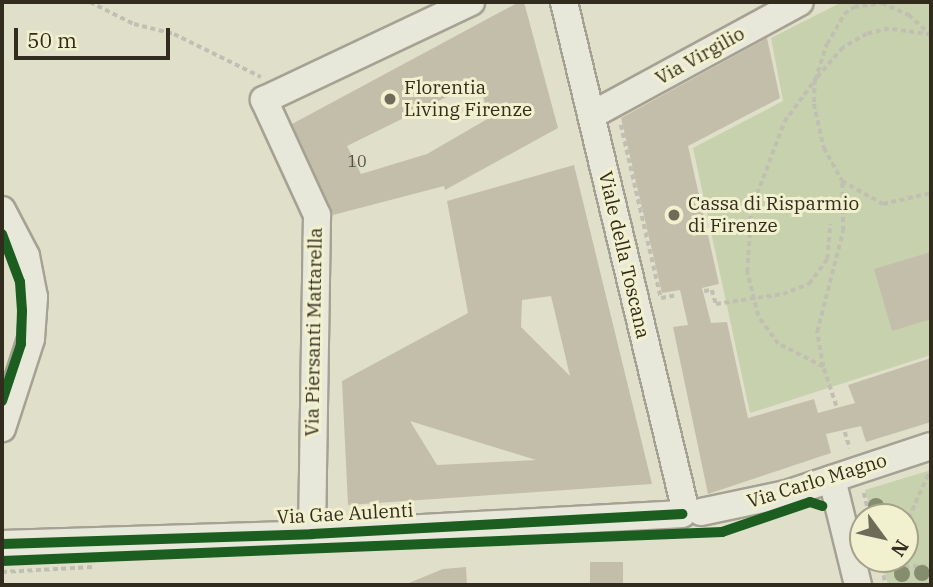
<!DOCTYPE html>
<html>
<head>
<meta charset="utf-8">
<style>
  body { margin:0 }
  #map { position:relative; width:933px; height:587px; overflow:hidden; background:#e0dfc9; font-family:"IBM Plex Serif",serif }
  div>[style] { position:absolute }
  .green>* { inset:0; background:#c7d1ad }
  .building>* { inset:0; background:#c3beaa; transform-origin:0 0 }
  .path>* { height:3.5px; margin-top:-1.75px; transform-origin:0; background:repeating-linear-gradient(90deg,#c0bfb2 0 5px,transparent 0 8.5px) }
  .roads { filter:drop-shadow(2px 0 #a5a293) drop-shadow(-2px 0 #a5a293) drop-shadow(0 2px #a5a293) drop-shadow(0 -2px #a5a293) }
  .minor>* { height:26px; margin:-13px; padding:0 13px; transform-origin:13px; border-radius:13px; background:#e8e8da }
  .cycleway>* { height:10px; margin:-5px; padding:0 5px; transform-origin:5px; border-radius:5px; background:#1b5e20 }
  .trees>* { width:16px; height:16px; margin:-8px; border-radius:50%; background:#848e6f }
  .dots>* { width:19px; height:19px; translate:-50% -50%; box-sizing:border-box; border:4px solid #f1f0cf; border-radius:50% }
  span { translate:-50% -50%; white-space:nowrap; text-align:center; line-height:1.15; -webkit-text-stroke:6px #f1f0cf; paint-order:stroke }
  .number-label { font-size:16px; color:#565040 }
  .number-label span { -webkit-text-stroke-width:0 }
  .street-label { font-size:19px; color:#312c1d }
  .poi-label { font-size:19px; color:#312c1d }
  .left { translate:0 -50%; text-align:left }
  .frame { position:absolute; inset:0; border:4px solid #312c1d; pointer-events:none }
  .north { position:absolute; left:849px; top:503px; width:70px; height:70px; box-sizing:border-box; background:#f1f0cf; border:2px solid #a4a288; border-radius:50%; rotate:123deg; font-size:19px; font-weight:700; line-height:28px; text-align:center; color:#312c1d }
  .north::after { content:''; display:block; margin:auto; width:24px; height:32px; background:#6e6b59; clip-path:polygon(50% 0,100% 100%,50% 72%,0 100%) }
  .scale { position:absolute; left:14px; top:28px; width:156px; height:32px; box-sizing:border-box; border:4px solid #312c1d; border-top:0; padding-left:9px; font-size:21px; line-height:24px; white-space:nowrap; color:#312c1d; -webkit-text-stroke:5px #f1f0cf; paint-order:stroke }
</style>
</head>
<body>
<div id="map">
  <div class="green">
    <i style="clip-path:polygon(842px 2px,931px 2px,931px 355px,750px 413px,693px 148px,783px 101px,771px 38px)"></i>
    <i style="clip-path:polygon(931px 470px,931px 585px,888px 585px,882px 559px,905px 559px,905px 517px,872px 517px,865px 490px)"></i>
  </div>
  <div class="building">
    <i style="clip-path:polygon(evenodd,519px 2px,524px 2px,558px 128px,445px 190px,444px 186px,333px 215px,292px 124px,519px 2px,479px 81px,489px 118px,427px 154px,361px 174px,347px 146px,479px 81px)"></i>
    <i style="clip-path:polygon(767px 38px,780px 98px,688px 146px,719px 284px,702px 288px,711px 323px,727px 322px,748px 418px,814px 399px,818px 413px,855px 403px,848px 385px,931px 358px,931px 422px,866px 442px,861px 426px,826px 434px,831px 453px,708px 494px,673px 327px,688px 325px,680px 290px,662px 293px,621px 118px)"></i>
    <i style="clip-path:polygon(evenodd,574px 165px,652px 484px,348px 505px,342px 381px,468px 313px,447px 201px,574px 165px,551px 296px,570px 376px,521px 327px,522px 300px,551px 296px,574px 165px,410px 421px,536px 460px,437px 465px,410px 421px)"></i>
    <i style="clip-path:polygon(931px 252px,931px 319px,892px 331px,874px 269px)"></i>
    <i style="left:623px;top:562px;width:23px;height:33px;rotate:90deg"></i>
    <i style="clip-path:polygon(466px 567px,467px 585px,404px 585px,443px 569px)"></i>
  </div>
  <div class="path">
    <i style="left:90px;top:2px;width:49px;rotate:26.6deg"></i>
    <i style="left:134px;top:24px;width:41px;rotate:14deg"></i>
    <i style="left:174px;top:34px;width:97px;rotate:26.3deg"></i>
    <i style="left:931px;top:35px;width:42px;rotate:-171.9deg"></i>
    <i style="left:889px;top:29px;width:23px;rotate:167deg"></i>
    <i style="left:867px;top:34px;width:28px;rotate:150deg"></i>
    <i style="left:843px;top:48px;width:43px;rotate:131.2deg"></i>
    <i style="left:815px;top:80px;width:24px;rotate:92deg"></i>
    <i style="left:814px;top:104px;width:45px;rotate:77.2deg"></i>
    <i style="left:824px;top:148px;width:38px;rotate:61deg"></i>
    <i style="left:842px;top:181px;width:47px;rotate:29.3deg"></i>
    <i style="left:883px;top:204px;width:49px;rotate:-12.9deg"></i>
    <i style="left:621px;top:125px;width:178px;rotate:77deg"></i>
    <i style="left:704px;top:291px;width:8px;rotate:-7deg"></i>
    <i style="left:712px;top:290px;width:15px;rotate:74deg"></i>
    <i style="left:716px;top:304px;width:68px;rotate:-8.5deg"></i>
    <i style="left:783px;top:294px;width:28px;rotate:-21deg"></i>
    <i style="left:809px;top:284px;width:31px;rotate:-54deg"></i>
    <i style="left:827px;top:259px;width:35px;rotate:-85deg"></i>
    <i style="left:661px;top:298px;width:17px;rotate:-10deg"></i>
    <i style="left:823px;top:367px;width:36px;rotate:-100deg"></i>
    <i style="left:817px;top:332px;width:104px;rotate:-75.6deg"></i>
    <i style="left:843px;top:231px;width:50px;rotate:-91.1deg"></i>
    <i style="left:836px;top:406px;width:41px;rotate:-108.4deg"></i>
    <i style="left:823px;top:367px;width:51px;rotate:-152.9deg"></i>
    <i style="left:778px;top:344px;width:34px;rotate:-126deg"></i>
    <i style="left:758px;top:316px;width:45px;rotate:-104deg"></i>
    <i style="left:747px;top:272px;width:62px;rotate:-86.3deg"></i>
    <i style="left:751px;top:210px;width:94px;rotate:-69.4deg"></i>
    <i style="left:784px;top:122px;width:52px;rotate:-53.6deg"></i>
    <i style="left:815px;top:80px;width:38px;rotate:-72deg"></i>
    <i style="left:827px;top:44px;width:34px;rotate:-60deg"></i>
    <i style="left:844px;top:14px;width:12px;rotate:-35deg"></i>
    <i style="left:854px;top:7px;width:28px;rotate:-8deg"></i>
    <i style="left:882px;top:3px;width:30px;rotate:24deg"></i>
    <i style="left:909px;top:15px;width:30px;rotate:42deg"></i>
    <i style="left:845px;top:432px;width:17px;rotate:73deg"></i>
    <i style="left:864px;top:493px;width:25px;rotate:76deg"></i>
    <i style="left:905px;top:526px;width:59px;rotate:-66deg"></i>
    <i style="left:880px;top:559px;width:27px;rotate:77deg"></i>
    <i style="left:893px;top:559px;width:9px;rotate:69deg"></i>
    <i style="left:896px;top:567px;width:35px;rotate:-2deg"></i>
    <i style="left:2px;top:572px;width:90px;rotate:-3.2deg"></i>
    <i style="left:883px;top:572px;width:14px;rotate:-21deg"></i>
  </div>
  <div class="roads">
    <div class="minor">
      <i style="left:564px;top:2px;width:520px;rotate:76.55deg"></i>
      <i style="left:601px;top:110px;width:226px;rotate:-28.5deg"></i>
      <i style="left:2px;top:210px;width:52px;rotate:62.4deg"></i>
      <i style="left:26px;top:256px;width:42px;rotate:79deg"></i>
      <i style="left:34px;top:297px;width:42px;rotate:94.1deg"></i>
      <i style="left:31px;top:339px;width:94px;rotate:108deg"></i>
      <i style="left:832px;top:479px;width:109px;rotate:76.2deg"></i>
      <i style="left:701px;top:512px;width:87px;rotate:-12deg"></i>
      <i style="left:786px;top:494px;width:153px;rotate:-18.3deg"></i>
      <i style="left:312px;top:534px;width:319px;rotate:-89.1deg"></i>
      <i style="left:317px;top:215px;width:127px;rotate:-114.7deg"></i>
      <i style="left:264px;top:100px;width:229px;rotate:-25.3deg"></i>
      <i style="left:2px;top:544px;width:310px;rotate:-1.8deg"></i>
      <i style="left:312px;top:534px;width:371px;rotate:-3.1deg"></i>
    </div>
  </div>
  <div class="cycleway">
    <i style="left:2px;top:234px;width:51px;rotate:69.4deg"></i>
    <i style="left:20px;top:282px;width:29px;rotate:86deg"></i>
    <i style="left:22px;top:311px;width:33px;rotate:92deg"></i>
    <i style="left:21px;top:344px;width:60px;rotate:108.4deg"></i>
    <i style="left:2px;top:544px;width:310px;rotate:-1.8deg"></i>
    <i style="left:312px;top:534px;width:371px;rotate:-3.1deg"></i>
    <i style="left:2px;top:561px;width:721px;rotate:-2.31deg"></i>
    <i style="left:722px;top:532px;width:93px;rotate:-18.8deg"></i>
    <i style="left:810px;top:502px;width:13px;rotate:18deg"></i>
  </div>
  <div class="trees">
    <i style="left:876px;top:506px"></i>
    <i style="left:922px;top:573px"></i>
    <i style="left:902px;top:574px"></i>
  </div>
  <div class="dots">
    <i style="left:390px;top:99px;background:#6e6b59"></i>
    <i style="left:674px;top:215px;background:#6e6b59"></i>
  </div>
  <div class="number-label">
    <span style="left:357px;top:161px">10</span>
  </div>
  <div class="street-label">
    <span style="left:700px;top:56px;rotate:-29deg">Via Virgilio</span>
    <span style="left:624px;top:255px;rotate:77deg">Viale della Toscana</span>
    <span style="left:314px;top:332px;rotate:-89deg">Via Piersanti Mattarella</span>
    <span style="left:817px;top:481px;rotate:-17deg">Via Carlo Magno</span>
    <span style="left:345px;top:514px;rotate:-3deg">Via Gae Aulenti</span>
  </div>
  <div class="poi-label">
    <span class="left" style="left:404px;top:99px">Florentia<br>Living Firenze</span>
    <span class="left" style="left:688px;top:215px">Cassa di Risparmio<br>di Firenze</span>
  </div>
  <div class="frame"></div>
  <div class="north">N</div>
  <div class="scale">50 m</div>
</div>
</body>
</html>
